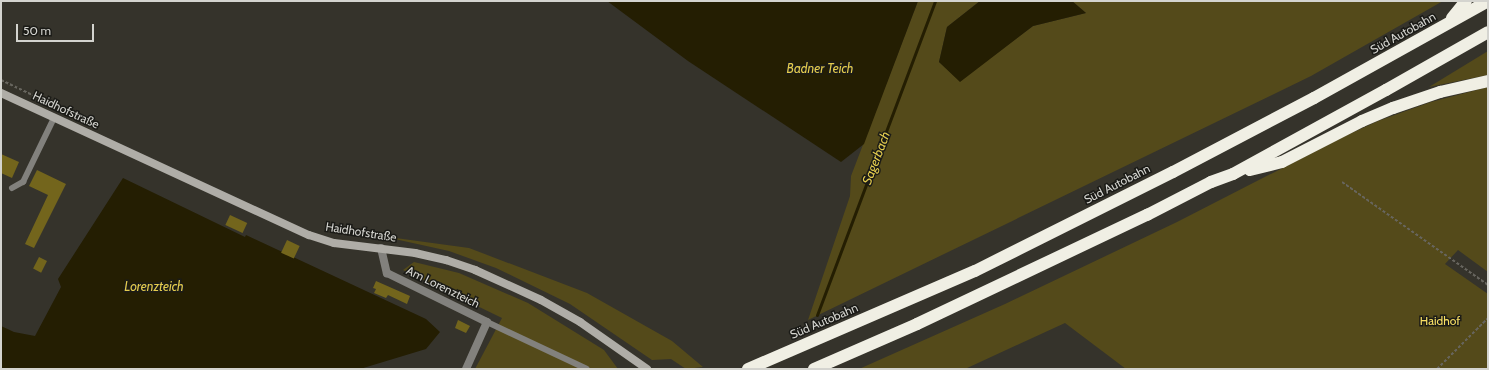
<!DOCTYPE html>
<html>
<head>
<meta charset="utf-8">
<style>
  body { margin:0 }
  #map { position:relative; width:1489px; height:370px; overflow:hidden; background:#35332b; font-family:Cabin,sans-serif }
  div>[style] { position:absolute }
  .green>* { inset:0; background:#544a1a }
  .water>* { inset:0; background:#241e02 }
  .stream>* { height:3px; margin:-1.5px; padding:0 1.5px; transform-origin:1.5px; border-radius:1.5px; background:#241e02 }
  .building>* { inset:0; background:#73651c; transform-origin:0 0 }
  .path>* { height:2px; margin-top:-1px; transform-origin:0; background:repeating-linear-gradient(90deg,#67655e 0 3px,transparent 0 5px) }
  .lane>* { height:6px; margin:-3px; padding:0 3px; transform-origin:3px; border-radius:3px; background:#82817d }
  .street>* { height:8px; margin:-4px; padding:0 4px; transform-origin:4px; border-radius:4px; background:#82817d }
  .secondary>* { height:8px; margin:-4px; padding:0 4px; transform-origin:4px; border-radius:4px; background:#afada7 }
  .highway>* { height:12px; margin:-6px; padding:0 6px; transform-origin:6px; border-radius:6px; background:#f0efe4 }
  span { translate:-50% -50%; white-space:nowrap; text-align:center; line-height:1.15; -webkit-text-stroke:3px #1b1b17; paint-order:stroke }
  .street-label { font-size:12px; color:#d4d4cf }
  .park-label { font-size:12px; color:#f9e064 }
  .water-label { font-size:13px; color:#e4cc4e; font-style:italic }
  .frame { position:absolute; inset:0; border:2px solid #d4d4cf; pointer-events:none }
  .scale { position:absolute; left:16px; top:24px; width:78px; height:18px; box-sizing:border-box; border:2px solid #d4d4cf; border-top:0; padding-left:5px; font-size:12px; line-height:14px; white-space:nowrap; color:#d4d4cf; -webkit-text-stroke:3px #1b1b17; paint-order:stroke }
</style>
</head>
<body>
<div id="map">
  <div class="green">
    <i style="clip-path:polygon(918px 1px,980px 1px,947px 27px,939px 62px,960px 81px,1033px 26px,1086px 13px,1072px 1px,1443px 1px,1311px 76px,808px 320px,850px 196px,851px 176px)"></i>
    <i style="clip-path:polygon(1488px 51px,1488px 75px,1429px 87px)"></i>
    <i style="clip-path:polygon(1488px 87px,1488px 272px,1458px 250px,1445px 264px,1488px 294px,1488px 369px,1126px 369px,1065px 323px,965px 369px,859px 369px,1005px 304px,1177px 222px,1345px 136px,1378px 121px,1431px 102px)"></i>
    <i style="clip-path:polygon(381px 236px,469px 248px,587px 293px,672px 341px,703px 367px,686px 369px,671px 359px,652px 360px,570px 304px,496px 268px,449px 251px)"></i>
    <i style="clip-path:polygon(414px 262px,459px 273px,528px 303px,604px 350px,618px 369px,475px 369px,502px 318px,403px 270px)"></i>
  </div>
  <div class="water">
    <i style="clip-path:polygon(607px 1px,918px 1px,864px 144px,841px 162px,688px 61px)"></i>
    <i style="clip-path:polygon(980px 1px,1072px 1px,1086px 13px,1033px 26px,960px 82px,939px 62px,947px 27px)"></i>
    <i style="clip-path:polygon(123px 178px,245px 237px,246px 235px,426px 319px,440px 332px,426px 349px,360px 369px,1px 369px,1px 326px,14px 332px,35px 336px,61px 287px,58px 279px)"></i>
  </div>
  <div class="stream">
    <i style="left:817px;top:315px;width:335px;rotate:-69.4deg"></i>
  </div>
  <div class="building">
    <i style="clip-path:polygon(1px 154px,19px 162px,12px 178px,1px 173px)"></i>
    <i style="clip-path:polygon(37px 170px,66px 184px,34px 248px,25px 244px,48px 195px,29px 186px)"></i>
    <i style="left:230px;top:215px;width:19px;height:11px;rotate:25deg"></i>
    <i style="left:287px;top:240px;width:14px;height:14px;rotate:25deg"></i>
    <i style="left:39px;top:257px;width:9px;height:13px;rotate:27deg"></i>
    <i style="clip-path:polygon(376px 281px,410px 296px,407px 304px,388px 295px,386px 298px,374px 293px,376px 289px,373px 288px)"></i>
    <i style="clip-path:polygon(458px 320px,470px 326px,466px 333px,455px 328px)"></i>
  </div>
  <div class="path">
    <i style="left:1px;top:80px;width:93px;rotate:25.5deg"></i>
    <i style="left:1342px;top:182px;width:179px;rotate:35.2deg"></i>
    <i style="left:1437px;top:369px;width:72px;rotate:-45deg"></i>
  </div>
  <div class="lane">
    <i style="left:12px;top:188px;width:13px;rotate:-29deg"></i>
    <i style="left:23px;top:182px;width:71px;rotate:-64.2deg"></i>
    <i style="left:487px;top:322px;width:110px;rotate:25.2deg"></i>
  </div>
  <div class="street">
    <i style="left:381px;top:248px;width:26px;rotate:77deg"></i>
    <i style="left:387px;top:273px;width:111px;rotate:26.1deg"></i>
    <i style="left:487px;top:322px;width:51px;rotate:114.1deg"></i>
  </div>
  <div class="secondary">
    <i style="left:1px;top:93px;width:339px;rotate:24.8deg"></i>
    <i style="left:309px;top:235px;width:26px;rotate:18deg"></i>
    <i style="left:334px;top:243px;width:82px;rotate:7deg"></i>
    <i style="left:415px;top:253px;width:32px;rotate:13deg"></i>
    <i style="left:446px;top:260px;width:31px;rotate:19deg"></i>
    <i style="left:475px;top:270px;width:72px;rotate:24.4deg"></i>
    <i style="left:541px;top:300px;width:45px;rotate:29.4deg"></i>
    <i style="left:580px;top:322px;width:82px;rotate:35deg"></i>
  </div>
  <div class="highway">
    <i style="left:1452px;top:18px;width:22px;rotate:-51deg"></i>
    <i style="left:1250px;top:170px;width:33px;rotate:-14deg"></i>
    <i style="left:1282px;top:162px;width:90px;rotate:-27.1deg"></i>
    <i style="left:1362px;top:121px;width:34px;rotate:-23deg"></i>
    <i style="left:1393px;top:108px;width:50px;rotate:-18.8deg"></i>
    <i style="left:1440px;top:92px;width:49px;rotate:-12.9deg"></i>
    <i style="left:748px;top:369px;width:247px;rotate:-23.4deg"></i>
    <i style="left:975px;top:271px;width:221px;rotate:-26.6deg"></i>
    <i style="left:1173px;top:172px;width:159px;rotate:-27.7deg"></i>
    <i style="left:1314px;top:98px;width:199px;rotate:-29.1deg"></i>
    <i style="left:814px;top:369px;width:112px;rotate:-23.6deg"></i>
    <i style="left:917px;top:324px;width:255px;rotate:-25.4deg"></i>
    <i style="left:1147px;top:215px;width:72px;rotate:-27.3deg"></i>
    <i style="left:1211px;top:182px;width:23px;rotate:-20deg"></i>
    <i style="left:1233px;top:174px;width:175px;rotate:-28.8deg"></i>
    <i style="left:1386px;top:90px;width:117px;rotate:-29.6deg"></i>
  </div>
  <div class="street-label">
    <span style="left:1403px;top:33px;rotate:-29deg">Süd Autobahn</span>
    <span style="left:66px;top:110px;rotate:25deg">Haidhofstraße</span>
    <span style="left:1117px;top:184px;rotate:-27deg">Süd Autobahn</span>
    <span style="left:361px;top:232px;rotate:9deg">Haidhofstraße</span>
    <span style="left:443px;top:287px;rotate:26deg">Am Lorenzteich</span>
    <span style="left:824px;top:321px;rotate:-23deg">Süd Autobahn</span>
  </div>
  <div class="park-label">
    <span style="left:1440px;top:321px">Haidhof</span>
  </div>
  <div class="water-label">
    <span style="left:820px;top:68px">Badner Teich</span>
    <span style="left:876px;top:158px;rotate:-69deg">Sagerbach</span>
    <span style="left:154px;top:286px">Lorenzteich</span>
  </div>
  <div class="frame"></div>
  <div class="scale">50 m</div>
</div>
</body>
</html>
